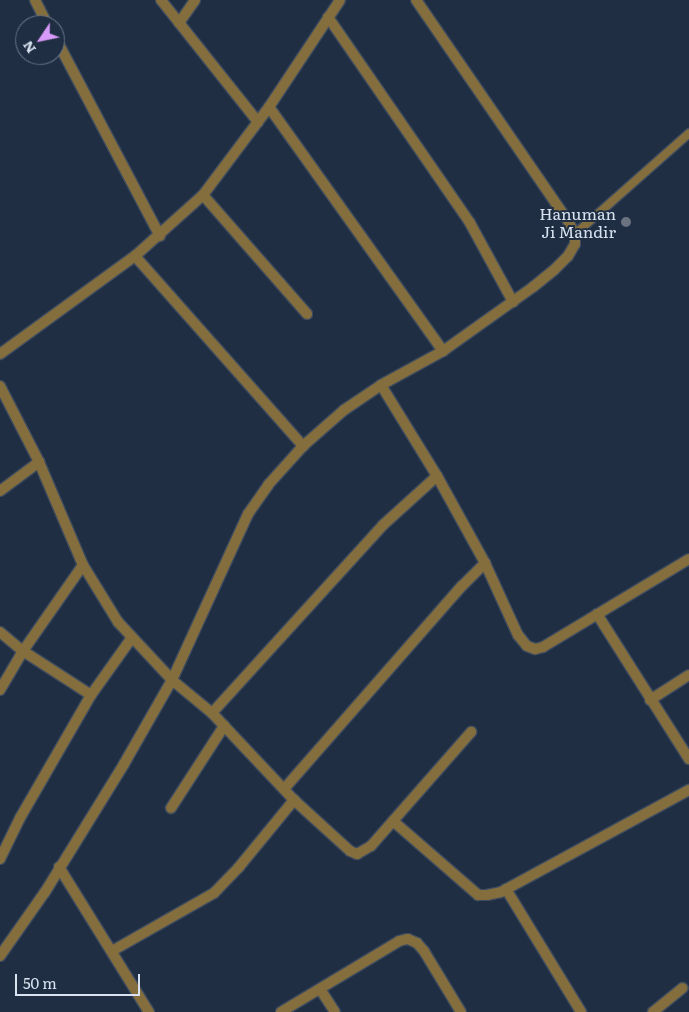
<!DOCTYPE html>
<html>
<head>
<meta charset="utf-8">
<style>
  body { margin:0 }
  #map { position:relative; width:689px; height:1012px; overflow:hidden; background:#1f2e43; font-family:Literata,serif }
  div>[style] { position:absolute }
  .roads { filter:drop-shadow(1px 0 #3d4b5f) drop-shadow(-1px 0 #3d4b5f) drop-shadow(0 1px #3d4b5f) drop-shadow(0 -1px #3d4b5f) }
  .service>* { height:8px; margin:-4px; padding:0 4px; transform-origin:4px; border-radius:4px; background:#856e3d }
  .minor>* { height:10px; margin:-5px; padding:0 5px; transform-origin:5px; border-radius:5px; background:#856e3d }
  .tertiary>* { height:10px; margin:-5px; padding:0 5px; transform-origin:5px; border-radius:5px; background:#856e3d }
  .dots>* { width:14px; height:14px; translate:-50% -50%; box-sizing:border-box; border:2px solid #1f2e43; border-radius:50% }
  span { translate:-50% -50%; white-space:nowrap; text-align:center; line-height:1.15; -webkit-text-stroke:4px #1f2e43; paint-order:stroke }
  .poi-label { font-size:16px; color:#d8e2f0 }
  .right { translate:-100% -50%; text-align:right }
  .north { position:absolute; left:15px; top:15px; width:50px; height:50px; box-sizing:border-box; background:#1f2e43; border:1px solid #697688; border-radius:50%; rotate:236deg; font-size:14px; font-weight:700; line-height:20px; text-align:center; color:#d8e2f0 }
  .north::after { content:''; display:block; margin:auto; width:18px; height:22px; background:#d89af8; clip-path:polygon(50% 0,100% 100%,50% 72%,0 100%) }
  .scale { position:absolute; left:15px; top:974px; width:125px; height:22px; box-sizing:border-box; border:2px solid #d8e2f0; border-top:0; padding-left:6px; font-size:15px; line-height:18px; white-space:nowrap; color:#d8e2f0; -webkit-text-stroke:4px #1f2e43; paint-order:stroke }
</style>
</head>
<body>
<div id="map">
  <div class="roads">
    <div class="service">
      <i style="left:575px;top:234px;width:152px;rotate:-41.5deg"></i>
    </div>
    <div class="minor">
      <i style="left:35px;top:0;width:28px;rotate:63deg"></i>
      <i style="left:161px;top:0;width:156px;rotate:51.5deg"></i>
      <i style="left:328px;top:17px;width:250px;rotate:55.4deg"></i>
      <i style="left:470px;top:223px;width:90px;rotate:61.4deg"></i>
      <i style="left:179px;top:23px;width:28px;rotate:-55deg"></i>
      <i style="left:55px;top:37px;width:225px;rotate:62.2deg"></i>
      <i style="left:269px;top:107px;width:300px;rotate:54.5deg"></i>
      <i style="left:203px;top:195px;width:158px;rotate:48.8deg"></i>
      <i style="left:135px;top:256px;width:254px;rotate:48.5deg"></i>
      <i style="left:381px;top:385px;width:107px;rotate:58.4deg"></i>
      <i style="left:437px;top:476px;width:99px;rotate:61.1deg"></i>
      <i style="left:485px;top:563px;width:79px;rotate:65.4deg"></i>
      <i style="left:518px;top:635px;width:14px;rotate:51deg"></i>
      <i style="left:527px;top:646px;width:9px;rotate:21deg"></i>
      <i style="left:535px;top:649px;width:8px;rotate:-14deg"></i>
      <i style="left:543px;top:647px;width:170px;rotate:-31.1deg"></i>
      <i style="left:0;top:386px;width:85px;rotate:62.8deg"></i>
      <i style="left:39px;top:462px;width:112px;rotate:66.9deg"></i>
      <i style="left:83px;top:565px;width:67px;rotate:58.4deg"></i>
      <i style="left:118px;top:622px;width:79px;rotate:47deg"></i>
      <i style="left:172px;top:680px;width:52px;rotate:39.5deg"></i>
      <i style="left:212px;top:713px;width:120px;rotate:46.7deg"></i>
      <i style="left:294px;top:800px;width:76px;rotate:42.3deg"></i>
      <i style="left:350px;top:851px;width:8px;rotate:23deg"></i>
      <i style="left:357px;top:854px;width:16px;rotate:-30deg"></i>
      <i style="left:371px;top:846px;width:152px;rotate:-48.7deg"></i>
      <i style="left:0;top:491px;width:49px;rotate:-36.6deg"></i>
      <i style="left:597px;top:614px;width:172px;rotate:57.6deg"></i>
      <i style="left:0;top:632px;width:30px;rotate:40deg"></i>
      <i style="left:23px;top:651px;width:81px;rotate:32.9deg"></i>
      <i style="left:0;top:690px;width:45px;rotate:-59.5deg"></i>
      <i style="left:23px;top:651px;width:105px;rotate:-55.1deg"></i>
      <i style="left:650px;top:700px;width:46px;rotate:-32.7deg"></i>
      <i style="left:212px;top:713px;width:254px;rotate:-47.7deg"></i>
      <i style="left:383px;top:525px;width:73px;rotate:-42.2deg"></i>
      <i style="left:284px;top:789px;width:270px;rotate:-48.8deg"></i>
      <i style="left:462px;top:586px;width:33px;rotate:-45deg"></i>
      <i style="left:171px;top:808px;width:98px;rotate:-57.1deg"></i>
      <i style="left:393px;top:821px;width:113px;rotate:41deg"></i>
      <i style="left:478px;top:895px;width:9px"></i>
      <i style="left:487px;top:895px;width:14px;rotate:-12deg"></i>
      <i style="left:501px;top:892px;width:214px;rotate:-28.5deg"></i>
      <i style="left:0;top:859px;width:46px;rotate:-64deg"></i>
      <i style="left:20px;top:818px;width:142px;rotate:-60deg"></i>
      <i style="left:91px;top:695px;width:69px;rotate:-54.5deg"></i>
      <i style="left:59px;top:867px;width:171px;rotate:58.2deg"></i>
      <i style="left:506px;top:889px;width:144px;rotate:58.6deg"></i>
      <i style="left:112px;top:951px;width:117px;rotate:-29.6deg"></i>
      <i style="left:214px;top:893px;width:36px;rotate:-46deg"></i>
      <i style="left:239px;top:867px;width:87px;rotate:-50.6deg"></i>
      <i style="left:0;top:956px;width:78px;rotate:-54.9deg"></i>
      <i style="left:45px;top:892px;width:150px;rotate:-58.3deg"></i>
      <i style="left:124px;top:764px;width:97px;rotate:-60.3deg"></i>
      <i style="left:172px;top:680px;width:183px;rotate:-65.4deg"></i>
      <i style="left:248px;top:514px;width:35px;rotate:-55deg"></i>
      <i style="left:268px;top:485px;width:52px;rotate:-48.1deg"></i>
      <i style="left:303px;top:446px;width:55px;rotate:-41.3deg"></i>
      <i style="left:344px;top:410px;width:45px;rotate:-34deg"></i>
      <i style="left:381px;top:385px;width:71px;rotate:-28.7deg"></i>
      <i style="left:443px;top:351px;width:110px;rotate:-35.4deg"></i>
      <i style="left:533px;top:287px;width:27px;rotate:-39deg"></i>
      <i style="left:554px;top:270px;width:20px;rotate:-45deg"></i>
      <i style="left:568px;top:256px;width:14px;rotate:-60deg"></i>
      <i style="left:575px;top:244px;width:10px;rotate:-90deg"></i>
      <i style="left:575px;top:234px;width:15px;rotate:-118deg"></i>
      <i style="left:568px;top:221px;width:268px;rotate:-124.5deg"></i>
      <i style="left:320px;top:989px;width:27px;rotate:57deg"></i>
      <i style="left:281px;top:1012px;width:138px;rotate:-31deg"></i>
      <i style="left:399px;top:941px;width:9px;rotate:-13deg"></i>
      <i style="left:408px;top:939px;width:10px;rotate:24deg"></i>
      <i style="left:417px;top:943px;width:11px;rotate:49deg"></i>
      <i style="left:424px;top:951px;width:71px;rotate:58.8deg"></i>
      <i style="left:653px;top:1012px;width:38px;rotate:-39deg"></i>
    </div>
    <div class="tertiary">
      <i style="left:0;top:354px;width:167px;rotate:-36deg"></i>
      <i style="left:135px;top:256px;width:91px;rotate:-41.9deg"></i>
      <i style="left:203px;top:195px;width:110px;rotate:-53.1deg"></i>
      <i style="left:269px;top:107px;width:128px;rotate:-56.4deg"></i>
    </div>
  </div>
  <div class="dots">
    <i style="left:626px;top:222px;background:#6b7280"></i>
  </div>
  <div class="poi-label">
    <span class="right" style="left:616px;top:222px">Hanuman<br>Ji Mandir</span>
  </div>
  <div class="north">N</div>
  <div class="scale">50 m</div>
</div>
</body>
</html>
